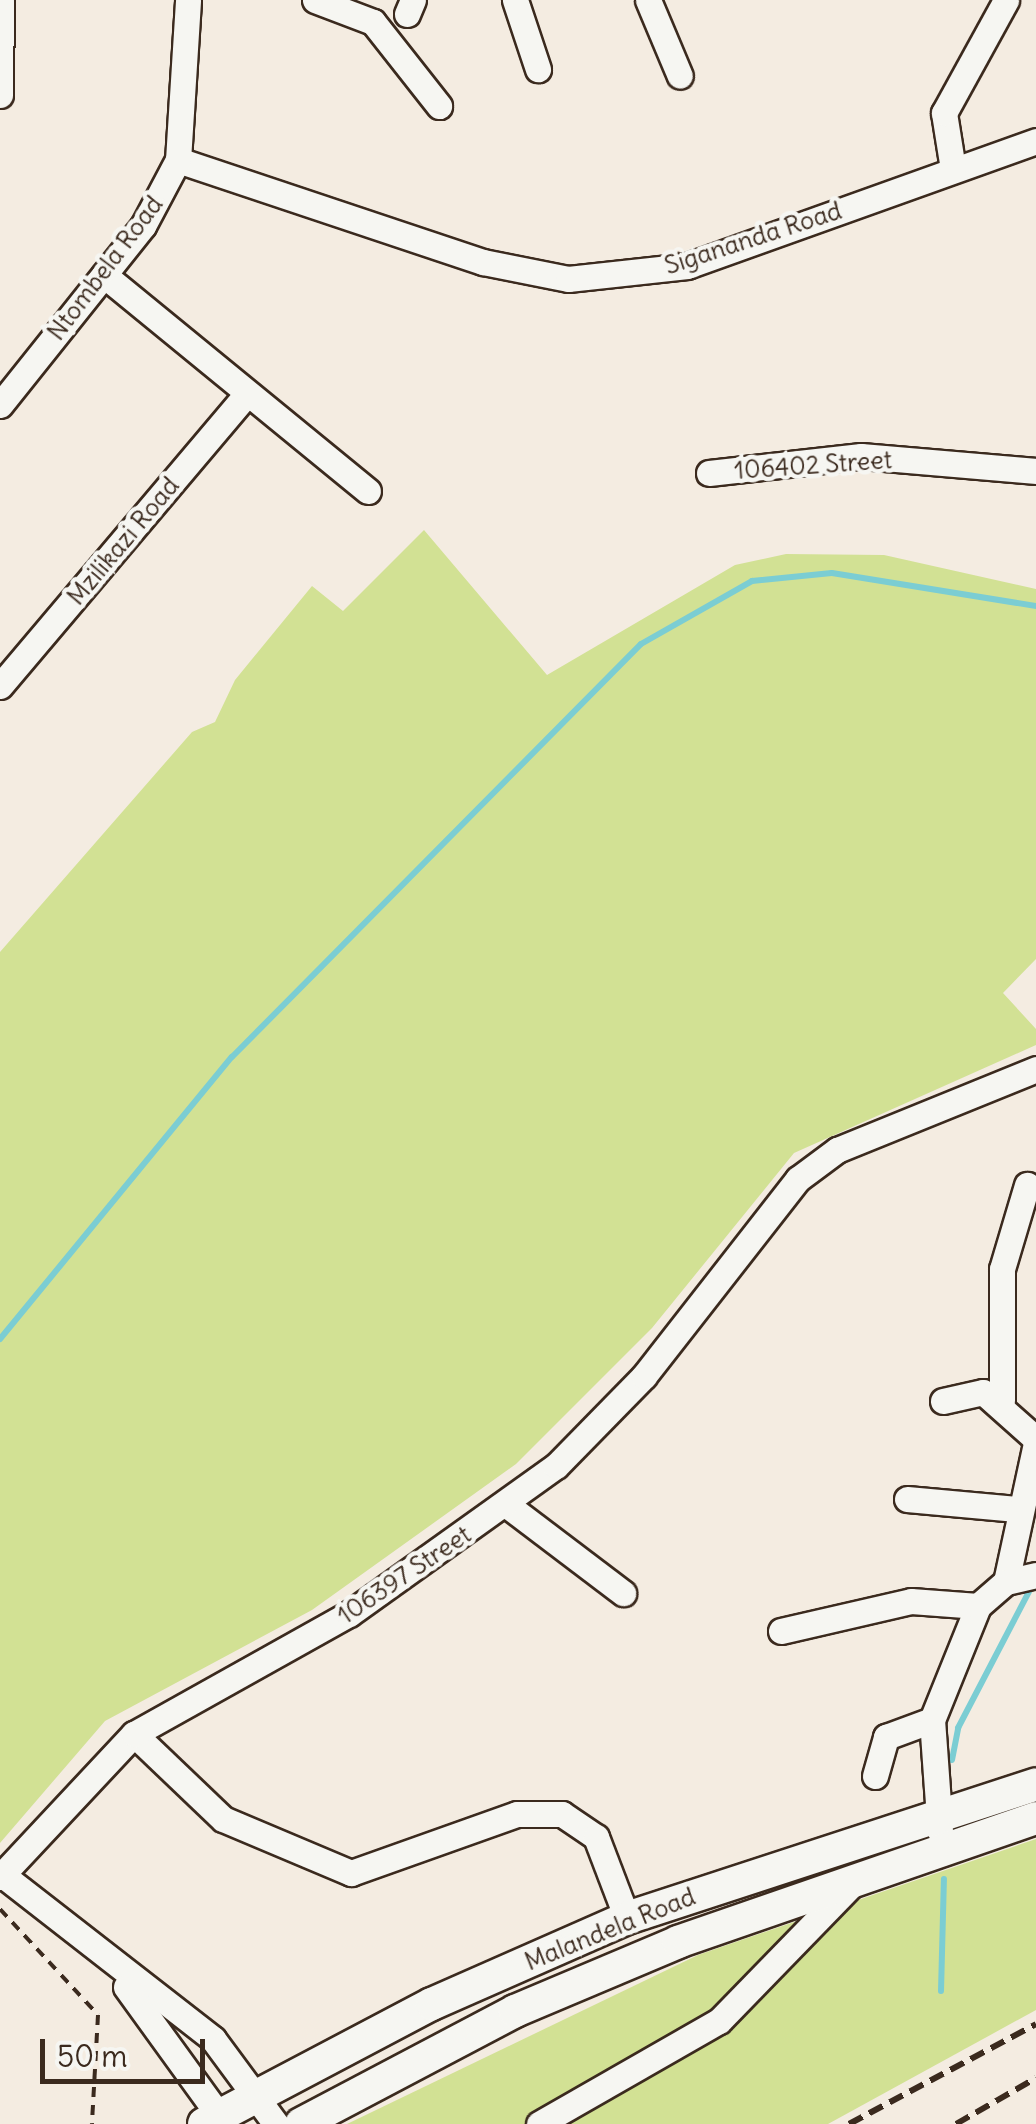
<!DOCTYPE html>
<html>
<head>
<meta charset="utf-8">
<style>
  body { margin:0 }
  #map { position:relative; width:1036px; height:2124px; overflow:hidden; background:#f4ece1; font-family:Delius,sans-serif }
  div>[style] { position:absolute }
  .green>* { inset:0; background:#d2e194 }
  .stream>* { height:6px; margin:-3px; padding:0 3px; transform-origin:3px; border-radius:3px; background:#7bcdd3 }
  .path>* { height:4px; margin-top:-2px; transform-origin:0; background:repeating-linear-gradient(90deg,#3b2a1e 0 10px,transparent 0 18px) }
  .roads { filter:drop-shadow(2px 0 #3b2a1e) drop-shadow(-2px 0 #3b2a1e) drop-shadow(0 2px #3b2a1e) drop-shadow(0 -2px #3b2a1e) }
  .minor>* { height:25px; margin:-12.5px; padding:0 12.5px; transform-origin:12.5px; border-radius:12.5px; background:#f6f6f2 }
  .major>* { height:32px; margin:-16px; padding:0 16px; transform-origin:16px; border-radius:16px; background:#f6f6f2 }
  .rail>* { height:6px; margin-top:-3px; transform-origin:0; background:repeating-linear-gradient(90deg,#3b2a1e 0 15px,transparent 0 23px) }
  span { translate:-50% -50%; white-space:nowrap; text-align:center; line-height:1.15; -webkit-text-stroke:9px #f6f6f2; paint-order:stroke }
  .street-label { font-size:25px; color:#3b2a1e }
  .scale { position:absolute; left:40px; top:2039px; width:165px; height:45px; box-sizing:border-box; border:5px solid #3b2a1e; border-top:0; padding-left:12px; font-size:30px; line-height:35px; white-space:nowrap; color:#3b2a1e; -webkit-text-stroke:8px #f6f6f2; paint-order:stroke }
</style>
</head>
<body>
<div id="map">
  <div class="green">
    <i style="clip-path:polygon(424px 530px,547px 675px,735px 565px,786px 554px,884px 555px,1036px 589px,1036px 959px,1003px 993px,1036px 1029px,1036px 1045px,794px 1153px,652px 1328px,516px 1464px,312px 1610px,105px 1721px,0 1843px,0 952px,192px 732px,215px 722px,235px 680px,312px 586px,343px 611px)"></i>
    <i style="clip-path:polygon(1036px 1839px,1036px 2010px,828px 2124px,347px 2124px,698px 1955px)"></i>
  </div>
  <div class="stream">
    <i style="left:0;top:1339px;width:365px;rotate:-50.6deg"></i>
    <i style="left:232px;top:1057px;width:581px;rotate:-45.28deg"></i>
    <i style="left:641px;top:644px;width:128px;rotate:-29.6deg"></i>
    <i style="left:752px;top:581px;width:80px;rotate:-5.7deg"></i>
    <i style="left:832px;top:573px;width:207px;rotate:9.2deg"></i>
    <i style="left:952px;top:1760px;width:33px;rotate:-79deg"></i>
    <i style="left:958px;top:1728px;width:160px;rotate:-62.5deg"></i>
    <i style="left:941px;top:1991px;width:112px;rotate:-88.5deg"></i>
  </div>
  <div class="path">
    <i style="left:0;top:1909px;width:144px;rotate:47.2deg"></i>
    <i style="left:98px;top:2015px;width:109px;rotate:93.2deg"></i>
  </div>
  <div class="roads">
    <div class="minor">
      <i style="left:315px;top:0;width:62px;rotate:20.8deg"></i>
      <i style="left:373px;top:22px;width:107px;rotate:51.8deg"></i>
      <i style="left:515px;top:0;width:73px;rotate:71.6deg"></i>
      <i style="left:648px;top:0;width:82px;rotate:67.2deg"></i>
      <i style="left:407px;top:14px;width:15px;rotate:-67deg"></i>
      <i style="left:0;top:95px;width:95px;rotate:-89.4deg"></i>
      <i style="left:178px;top:160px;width:322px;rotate:18.5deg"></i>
      <i style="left:483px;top:262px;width:87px;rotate:11.3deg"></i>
      <i style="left:568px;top:279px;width:120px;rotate:-6.2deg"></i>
      <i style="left:687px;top:266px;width:371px;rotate:-19.7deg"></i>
      <i style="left:953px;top:169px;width:57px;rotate:-99.1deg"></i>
      <i style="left:944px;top:113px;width:129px;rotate:-61.2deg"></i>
      <i style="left:104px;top:275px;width:341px;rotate:39.3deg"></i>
      <i style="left:0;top:405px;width:229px;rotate:-51.4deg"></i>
      <i style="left:143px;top:226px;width:75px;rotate:-62.1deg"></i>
      <i style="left:178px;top:160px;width:160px;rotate:-86.4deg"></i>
      <i style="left:709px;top:473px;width:153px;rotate:-6.4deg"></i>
      <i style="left:861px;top:456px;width:176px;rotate:4.9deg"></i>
      <i style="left:0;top:686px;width:381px;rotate:-49.8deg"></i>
      <i style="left:1002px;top:1400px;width:131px;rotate:-90deg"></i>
      <i style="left:1002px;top:1269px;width:88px;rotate:-73.4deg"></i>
      <i style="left:943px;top:1401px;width:41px;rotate:-12.7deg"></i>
      <i style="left:983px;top:1392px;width:71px;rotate:41.6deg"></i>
      <i style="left:907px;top:1499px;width:110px;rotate:5.2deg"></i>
      <i style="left:507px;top:1505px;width:146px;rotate:37.2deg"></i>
      <i style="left:1006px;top:1582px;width:142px;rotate:-77.8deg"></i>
      <i style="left:781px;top:1631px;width:133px;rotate:-13deg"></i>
      <i style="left:911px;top:1601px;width:67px;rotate:4.3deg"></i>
      <i style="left:134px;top:1734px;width:123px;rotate:43.7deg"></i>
      <i style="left:223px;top:1819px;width:139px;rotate:22.9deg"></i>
      <i style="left:351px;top:1873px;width:176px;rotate:-19.6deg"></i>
      <i style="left:517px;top:1814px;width:45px"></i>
      <i style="left:562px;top:1814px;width:41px;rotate:34.1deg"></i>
      <i style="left:596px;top:1837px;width:87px;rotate:69.1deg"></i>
      <i style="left:875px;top:1776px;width:41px;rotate:-74.2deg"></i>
      <i style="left:886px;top:1737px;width:49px;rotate:-20.3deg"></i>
      <i style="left:940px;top:1831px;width:111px;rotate:-94.1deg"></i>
      <i style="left:932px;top:1720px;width:123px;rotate:-68deg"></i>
      <i style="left:978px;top:1606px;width:37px;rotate:-41deg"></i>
      <i style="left:1006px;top:1582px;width:31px;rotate:-13deg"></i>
      <i style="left:0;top:1873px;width:270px;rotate:37.9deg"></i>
      <i style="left:213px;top:2039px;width:106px;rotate:53.5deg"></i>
      <i style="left:0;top:1877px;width:196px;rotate:-46.9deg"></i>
      <i style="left:134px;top:1734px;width:246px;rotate:-29.2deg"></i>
      <i style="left:349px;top:1614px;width:254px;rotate:-35.6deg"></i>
      <i style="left:556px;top:1466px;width:126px;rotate:-45.6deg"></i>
      <i style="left:644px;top:1376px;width:250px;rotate:-52deg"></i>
      <i style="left:798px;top:1179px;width:49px;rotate:-36.6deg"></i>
      <i style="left:837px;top:1150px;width:215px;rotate:-22.1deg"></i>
      <i style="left:126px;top:1987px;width:169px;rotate:54.1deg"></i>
      <i style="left:539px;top:2124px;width:207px;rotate:-29.8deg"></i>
      <i style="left:719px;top:2021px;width:199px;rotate:-45.8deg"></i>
    </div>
    <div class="major">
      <i style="left:204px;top:2124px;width:258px;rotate:-27.8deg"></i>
      <i style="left:432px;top:2004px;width:213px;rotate:-23.8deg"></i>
      <i style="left:627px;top:1918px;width:430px;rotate:-18.1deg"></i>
      <i style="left:301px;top:2124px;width:242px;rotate:-27.8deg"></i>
      <i style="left:515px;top:2011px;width:177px;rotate:-22.9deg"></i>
      <i style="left:678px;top:1942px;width:379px;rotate:-19.1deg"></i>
    </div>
  </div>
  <div class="rail">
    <i style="left:849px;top:2124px;width:212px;rotate:-28.1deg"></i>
    <i style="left:956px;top:2124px;width:92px;rotate:-29.9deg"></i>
  </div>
  <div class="street-label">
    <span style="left:753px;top:238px;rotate:-18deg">Sigananda Road</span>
    <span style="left:105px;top:268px;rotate:-53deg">Ntombela Road</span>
    <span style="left:813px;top:465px;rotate:-4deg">106402 Street</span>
    <span style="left:123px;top:541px;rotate:-50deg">Mzilikazi Road</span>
    <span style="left:404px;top:1575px;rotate:-34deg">106397 Street</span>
    <span style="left:610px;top:1929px;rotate:-22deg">Malandela Road</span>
  </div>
  <div class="scale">50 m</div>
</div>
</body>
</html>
